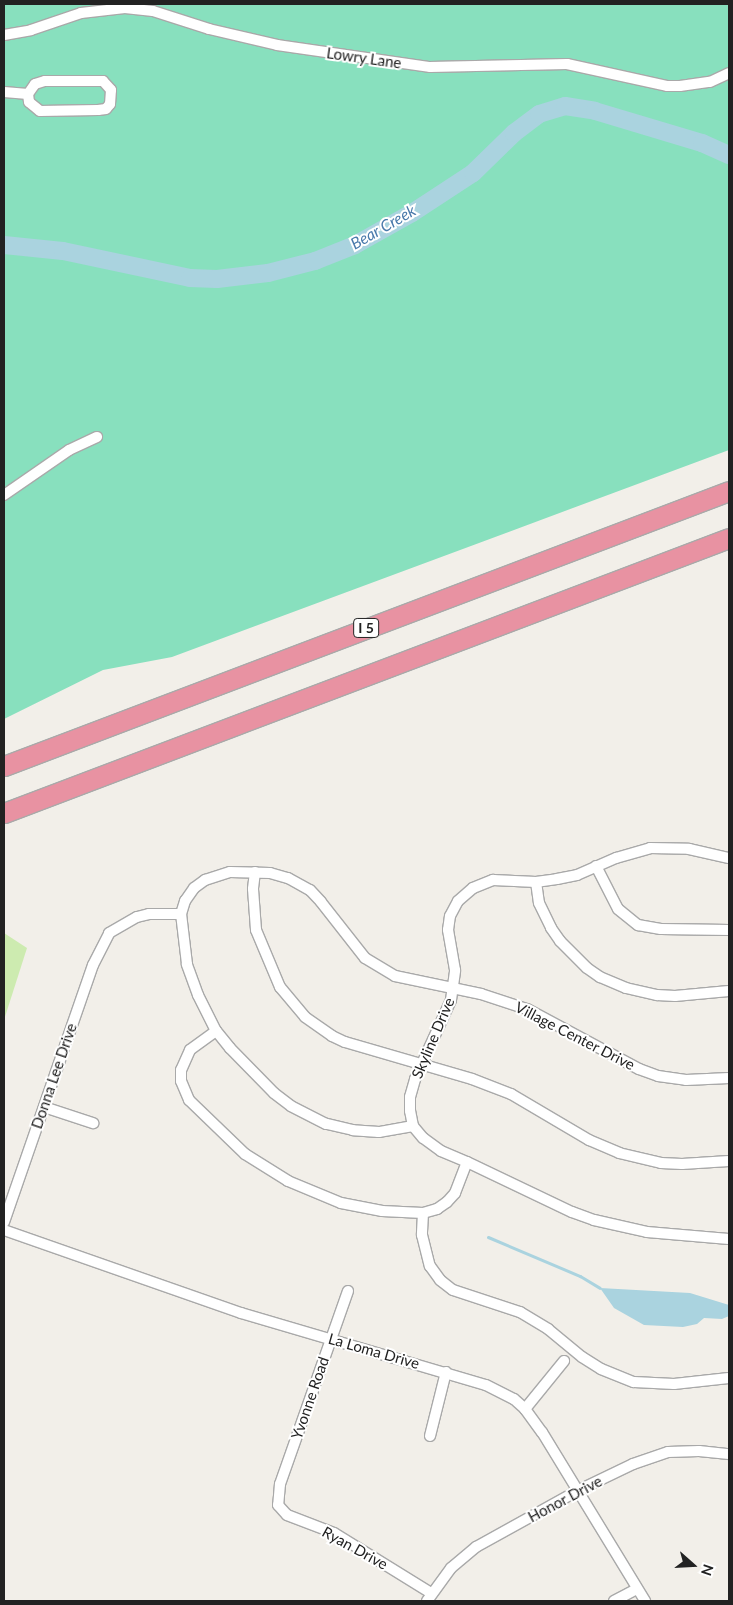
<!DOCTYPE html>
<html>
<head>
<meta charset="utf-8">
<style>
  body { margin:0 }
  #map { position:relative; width:733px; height:1605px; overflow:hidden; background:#f2efe9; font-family:Lato,sans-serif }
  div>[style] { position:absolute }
  .grass>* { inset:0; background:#cdebb0 }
  .pitch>* { inset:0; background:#88e0be }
  .water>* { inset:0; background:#aad3df }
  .stream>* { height:3px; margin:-1.5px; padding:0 1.5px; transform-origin:1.5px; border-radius:1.5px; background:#aad3df }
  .river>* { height:18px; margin:-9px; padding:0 9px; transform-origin:9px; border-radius:9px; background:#aad3df }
  .roads { filter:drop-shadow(1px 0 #a9a9a9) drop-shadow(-1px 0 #a9a9a9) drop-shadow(0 1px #a9a9a9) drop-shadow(0 -1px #a9a9a9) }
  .street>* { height:10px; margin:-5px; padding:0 5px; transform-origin:5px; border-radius:5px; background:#fff }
  .highway>* { height:19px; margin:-9.5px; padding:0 9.5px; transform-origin:9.5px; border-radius:9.5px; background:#e892a2 }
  span { translate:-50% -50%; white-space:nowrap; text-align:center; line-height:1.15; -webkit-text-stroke:4px #fff; paint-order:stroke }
  .shield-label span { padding:1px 4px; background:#fff; border:1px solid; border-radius:4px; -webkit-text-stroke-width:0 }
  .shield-label { font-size:14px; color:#222; font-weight:700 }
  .street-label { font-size:15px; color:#222 }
  .water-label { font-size:16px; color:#4a7aab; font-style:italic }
  .frame { position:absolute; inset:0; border:5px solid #222; pointer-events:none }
  .north { position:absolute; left:668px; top:1540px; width:50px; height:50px; -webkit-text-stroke:4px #fff; paint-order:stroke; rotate:109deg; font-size:14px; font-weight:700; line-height:20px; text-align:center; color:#222 }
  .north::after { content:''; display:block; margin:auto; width:18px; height:22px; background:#222; clip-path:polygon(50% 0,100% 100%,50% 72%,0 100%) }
</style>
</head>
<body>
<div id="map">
  <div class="grass">
    <i style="clip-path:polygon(4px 933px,27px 948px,4px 1020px)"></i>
  </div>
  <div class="pitch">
    <i style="clip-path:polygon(4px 4px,729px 4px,729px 450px,172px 657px,103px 670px,4px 719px)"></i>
  </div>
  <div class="water">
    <i style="clip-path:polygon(600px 1288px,690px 1293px,729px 1305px,729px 1316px,722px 1319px,704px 1318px,697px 1324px,683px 1327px,644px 1325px,614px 1308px)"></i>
  </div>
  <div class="stream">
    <i style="left:488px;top:1237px;width:100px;rotate:23deg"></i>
    <i style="left:580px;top:1276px;width:23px;rotate:31deg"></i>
  </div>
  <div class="river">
    <i style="left:4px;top:245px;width:59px;rotate:5.8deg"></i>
    <i style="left:63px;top:251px;width:130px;rotate:12deg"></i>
    <i style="left:190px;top:278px;width:27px;rotate:2deg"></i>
    <i style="left:217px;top:279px;width:51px;rotate:-6.7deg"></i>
    <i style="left:268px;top:273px;width:49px;rotate:-14.3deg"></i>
    <i style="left:315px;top:261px;width:43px;rotate:-21.8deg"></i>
    <i style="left:355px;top:245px;width:65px;rotate:-29.3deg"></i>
    <i style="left:412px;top:213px;width:73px;rotate:-33.3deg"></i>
    <i style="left:473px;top:173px;width:57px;rotate:-44.3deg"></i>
    <i style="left:514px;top:133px;width:31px;rotate:-37deg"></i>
    <i style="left:539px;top:114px;width:27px;rotate:-17deg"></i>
    <i style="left:565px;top:106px;width:30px;rotate:9deg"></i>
    <i style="left:595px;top:111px;width:112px;rotate:16.7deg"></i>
    <i style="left:702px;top:143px;width:30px;rotate:24deg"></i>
  </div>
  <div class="roads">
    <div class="street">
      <i style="left:4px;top:35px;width:27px;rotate:-10deg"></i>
      <i style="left:31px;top:30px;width:53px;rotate:-18.8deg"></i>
      <i style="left:81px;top:13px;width:44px;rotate:-6.5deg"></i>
      <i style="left:125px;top:8px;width:28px;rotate:6deg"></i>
      <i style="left:153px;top:11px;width:59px;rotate:17.8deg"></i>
      <i style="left:209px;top:29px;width:70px;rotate:13.2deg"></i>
      <i style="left:277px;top:45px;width:155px;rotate:8.2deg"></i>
      <i style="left:430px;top:67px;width:137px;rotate:-1.3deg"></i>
      <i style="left:567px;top:64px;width:102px;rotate:12.4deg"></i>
      <i style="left:667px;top:86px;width:13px"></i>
      <i style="left:680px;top:86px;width:30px;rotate:-8deg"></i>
      <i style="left:710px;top:82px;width:21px;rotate:-25deg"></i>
      <i style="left:45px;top:81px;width:58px"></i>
      <i style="left:103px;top:81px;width:12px;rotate:48deg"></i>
      <i style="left:111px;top:90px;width:14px;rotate:94deg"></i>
      <i style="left:110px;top:104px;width:6px;rotate:129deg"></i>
      <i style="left:106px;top:109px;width:8px;rotate:173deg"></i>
      <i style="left:98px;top:110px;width:58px;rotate:179deg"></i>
      <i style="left:40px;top:111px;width:14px;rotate:-141deg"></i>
      <i style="left:29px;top:102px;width:8px;rotate:-97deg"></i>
      <i style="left:28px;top:94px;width:12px;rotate:-55deg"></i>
      <i style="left:35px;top:84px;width:10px;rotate:-17deg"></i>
      <i style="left:4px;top:92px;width:24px;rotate:5deg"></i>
      <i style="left:4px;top:495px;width:79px;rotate:-34.7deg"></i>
      <i style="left:69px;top:450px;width:31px;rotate:-25deg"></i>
      <i style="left:596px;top:866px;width:48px;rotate:62.9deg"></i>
      <i style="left:618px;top:909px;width:26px;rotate:39deg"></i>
      <i style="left:638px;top:925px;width:23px;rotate:10deg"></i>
      <i style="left:661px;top:929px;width:68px;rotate:0.8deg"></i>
      <i style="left:255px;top:872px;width:17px;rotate:97deg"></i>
      <i style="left:253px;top:889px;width:41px;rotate:85.8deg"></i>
      <i style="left:256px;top:930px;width:62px;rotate:67.2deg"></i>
      <i style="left:280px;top:987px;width:39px;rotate:50deg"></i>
      <i style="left:305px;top:1017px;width:33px;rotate:35deg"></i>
      <i style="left:332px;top:1036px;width:14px;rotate:25deg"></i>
      <i style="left:345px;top:1042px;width:132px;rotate:16.2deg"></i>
      <i style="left:472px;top:1079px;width:42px;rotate:21deg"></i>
      <i style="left:511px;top:1094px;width:91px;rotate:30.5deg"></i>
      <i style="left:589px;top:1140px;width:33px;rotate:23deg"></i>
      <i style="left:619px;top:1153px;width:43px;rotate:13.4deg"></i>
      <i style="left:661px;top:1163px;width:21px;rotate:3deg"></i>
      <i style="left:682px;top:1164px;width:47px;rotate:-3.7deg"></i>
      <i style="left:536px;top:882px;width:21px;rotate:82deg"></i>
      <i style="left:539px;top:903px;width:28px;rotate:64deg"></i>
      <i style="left:551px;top:928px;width:16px;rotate:55deg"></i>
      <i style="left:560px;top:941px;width:38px;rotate:45deg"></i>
      <i style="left:587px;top:968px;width:16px;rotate:35deg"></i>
      <i style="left:600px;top:977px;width:28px;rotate:23deg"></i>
      <i style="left:626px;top:988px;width:32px;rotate:13deg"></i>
      <i style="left:657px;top:995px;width:18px;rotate:3deg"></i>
      <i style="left:675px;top:996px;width:54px;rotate:-5.3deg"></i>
      <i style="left:216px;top:1031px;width:32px;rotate:144deg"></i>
      <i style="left:190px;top:1050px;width:22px;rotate:114deg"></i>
      <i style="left:181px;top:1070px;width:11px;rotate:90deg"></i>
      <i style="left:181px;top:1081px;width:21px;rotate:67deg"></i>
      <i style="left:189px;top:1100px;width:78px;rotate:44deg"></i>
      <i style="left:245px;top:1154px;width:51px;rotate:32.1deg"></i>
      <i style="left:288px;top:1181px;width:57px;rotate:22.5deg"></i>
      <i style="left:341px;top:1203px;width:42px;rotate:11deg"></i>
      <i style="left:382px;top:1211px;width:41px;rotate:2.8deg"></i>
      <i style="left:423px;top:1213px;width:15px;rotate:-16deg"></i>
      <i style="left:437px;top:1209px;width:12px;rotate:-35deg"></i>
      <i style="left:447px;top:1202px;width:12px;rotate:-48deg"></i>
      <i style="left:455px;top:1193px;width:33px;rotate:-69deg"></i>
      <i style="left:467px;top:1162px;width:28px;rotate:-157deg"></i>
      <i style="left:441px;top:1151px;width:22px;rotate:-144deg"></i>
      <i style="left:423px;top:1138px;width:16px;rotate:-130deg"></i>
      <i style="left:413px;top:1126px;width:15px;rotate:-101deg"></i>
      <i style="left:410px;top:1111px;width:14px;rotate:-90deg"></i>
      <i style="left:410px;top:1097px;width:19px;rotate:-74deg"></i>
      <i style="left:415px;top:1079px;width:87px;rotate:-65.5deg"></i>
      <i style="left:451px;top:1000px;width:30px;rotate:-82deg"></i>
      <i style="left:455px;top:970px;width:41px;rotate:-99.9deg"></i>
      <i style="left:448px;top:930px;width:14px;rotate:-82deg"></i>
      <i style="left:450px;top:916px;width:17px;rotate:-62deg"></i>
      <i style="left:458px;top:901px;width:20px;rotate:-41deg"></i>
      <i style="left:473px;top:888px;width:22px;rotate:-22deg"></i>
      <i style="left:493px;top:880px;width:43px;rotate:2.7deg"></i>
      <i style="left:536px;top:882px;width:21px;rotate:-8deg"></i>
      <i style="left:557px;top:879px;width:20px;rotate:-11deg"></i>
      <i style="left:577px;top:875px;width:43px;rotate:-23.6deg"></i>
      <i style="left:616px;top:858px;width:35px;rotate:-16deg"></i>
      <i style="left:650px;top:848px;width:39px;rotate:1deg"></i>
      <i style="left:689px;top:849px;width:41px;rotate:12.7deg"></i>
      <i style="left:44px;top:1107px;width:52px;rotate:18.1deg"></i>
      <i style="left:413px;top:1126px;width:35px;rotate:170deg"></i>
      <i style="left:379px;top:1132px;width:26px;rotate:-176deg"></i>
      <i style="left:353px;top:1130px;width:28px;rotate:-167deg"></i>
      <i style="left:326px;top:1124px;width:39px;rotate:-153deg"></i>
      <i style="left:291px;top:1106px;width:21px;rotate:-143deg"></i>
      <i style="left:274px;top:1093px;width:63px;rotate:-134.4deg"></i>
      <i style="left:230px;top:1048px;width:22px;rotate:-129deg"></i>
      <i style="left:216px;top:1031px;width:40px;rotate:-116.6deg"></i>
      <i style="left:198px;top:995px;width:33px;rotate:-110deg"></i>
      <i style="left:187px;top:964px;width:50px;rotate:-96.8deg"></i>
      <i style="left:181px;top:914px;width:14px;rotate:-73deg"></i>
      <i style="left:185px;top:901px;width:16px;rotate:-55deg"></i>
      <i style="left:194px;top:888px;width:14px;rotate:-36deg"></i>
      <i style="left:205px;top:880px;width:26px;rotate:-18deg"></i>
      <i style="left:230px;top:872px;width:40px;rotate:1.4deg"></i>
      <i style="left:270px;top:873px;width:19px;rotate:16deg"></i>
      <i style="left:288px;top:878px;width:25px;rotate:29deg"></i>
      <i style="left:310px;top:890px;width:16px;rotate:47deg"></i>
      <i style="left:321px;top:902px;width:71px;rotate:51.8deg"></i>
      <i style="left:365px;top:958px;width:35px;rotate:31deg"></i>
      <i style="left:395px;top:976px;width:88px;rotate:11.8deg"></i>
      <i style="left:481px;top:994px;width:48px;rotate:18.1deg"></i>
      <i style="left:527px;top:1009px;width:127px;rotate:28.2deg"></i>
      <i style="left:639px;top:1069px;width:20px;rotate:20deg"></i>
      <i style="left:658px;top:1076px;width:28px;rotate:8deg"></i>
      <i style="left:686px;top:1080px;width:43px;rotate:-2.7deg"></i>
      <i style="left:467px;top:1162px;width:116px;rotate:25.5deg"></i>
      <i style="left:572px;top:1212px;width:23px;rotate:20deg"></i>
      <i style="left:594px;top:1220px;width:54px;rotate:12.8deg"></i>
      <i style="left:647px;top:1232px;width:82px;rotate:4.9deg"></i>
      <i style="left:423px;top:1213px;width:22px;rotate:93deg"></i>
      <i style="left:422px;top:1235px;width:32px;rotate:76deg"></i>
      <i style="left:430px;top:1266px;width:17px;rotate:54deg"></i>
      <i style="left:440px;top:1280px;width:16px;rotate:38deg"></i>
      <i style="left:453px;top:1290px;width:71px;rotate:18.2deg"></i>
      <i style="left:520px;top:1312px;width:33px;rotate:31deg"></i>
      <i style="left:548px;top:1329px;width:44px;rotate:39.5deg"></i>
      <i style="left:582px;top:1357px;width:22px;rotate:32deg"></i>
      <i style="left:601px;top:1369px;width:35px;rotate:22deg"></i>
      <i style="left:634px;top:1382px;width:40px;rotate:2.9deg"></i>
      <i style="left:674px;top:1384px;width:55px;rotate:-6.2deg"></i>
      <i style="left:4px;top:1222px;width:272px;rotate:-70.9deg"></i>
      <i style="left:93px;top:965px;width:36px;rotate:-63deg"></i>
      <i style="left:109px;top:933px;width:32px;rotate:-30deg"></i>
      <i style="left:137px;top:917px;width:12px;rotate:-14deg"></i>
      <i style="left:149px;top:914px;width:32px"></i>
      <i style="left:4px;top:1230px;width:251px;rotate:19.3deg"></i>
      <i style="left:241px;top:1313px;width:255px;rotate:16.4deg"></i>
      <i style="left:486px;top:1385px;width:31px;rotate:27deg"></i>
      <i style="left:514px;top:1399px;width:15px;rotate:42deg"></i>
      <i style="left:525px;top:1409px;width:29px;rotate:54deg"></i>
      <i style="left:542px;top:1432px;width:198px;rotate:58.6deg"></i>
      <i style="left:348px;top:1291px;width:205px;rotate:109.4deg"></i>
      <i style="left:280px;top:1484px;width:21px;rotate:95deg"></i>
      <i style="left:278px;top:1505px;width:13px;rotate:48deg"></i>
      <i style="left:287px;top:1515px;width:50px;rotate:21deg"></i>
      <i style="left:334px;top:1533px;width:114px;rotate:31.7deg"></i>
      <i style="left:525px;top:1409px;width:62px;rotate:-50.9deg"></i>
      <i style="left:430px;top:1436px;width:66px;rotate:-76deg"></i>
      <i style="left:427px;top:1601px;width:41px;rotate:-54deg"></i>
      <i style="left:451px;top:1568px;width:33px;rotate:-40deg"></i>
      <i style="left:476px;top:1547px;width:118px;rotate:-29deg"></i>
      <i style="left:579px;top:1490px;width:60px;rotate:-25.7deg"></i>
      <i style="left:633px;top:1464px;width:37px;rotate:-19deg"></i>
      <i style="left:668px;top:1452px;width:31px;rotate:-2deg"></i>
      <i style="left:699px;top:1451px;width:30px;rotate:6deg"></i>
      <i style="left:614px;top:1601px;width:26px;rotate:-28deg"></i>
    </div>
    <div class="highway">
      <i style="left:4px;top:766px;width:775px;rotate:-20.77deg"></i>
      <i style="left:4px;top:813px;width:775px;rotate:-20.77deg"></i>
    </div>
  </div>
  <div class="shield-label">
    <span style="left:366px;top:628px">I 5</span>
  </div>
  <div class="street-label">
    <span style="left:364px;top:58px;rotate:8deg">Lowry Lane</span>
    <span style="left:575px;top:1036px;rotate:27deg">Village Center Drive</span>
    <span style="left:433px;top:1038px;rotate:-67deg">Skyline Drive</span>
    <span style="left:54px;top:1076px;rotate:-71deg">Donna Lee Drive</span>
    <span style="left:374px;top:1351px;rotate:16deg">La Loma Drive</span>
    <span style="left:310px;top:1398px;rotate:-71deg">Yvonne Road</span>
    <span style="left:565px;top:1499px;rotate:-28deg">Honor Drive</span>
    <span style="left:355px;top:1548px;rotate:29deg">Ryan Drive</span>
  </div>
  <div class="water-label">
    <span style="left:383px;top:227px;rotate:-30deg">Bear Creek</span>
  </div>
  <div class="frame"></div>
  <div class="north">N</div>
</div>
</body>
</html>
